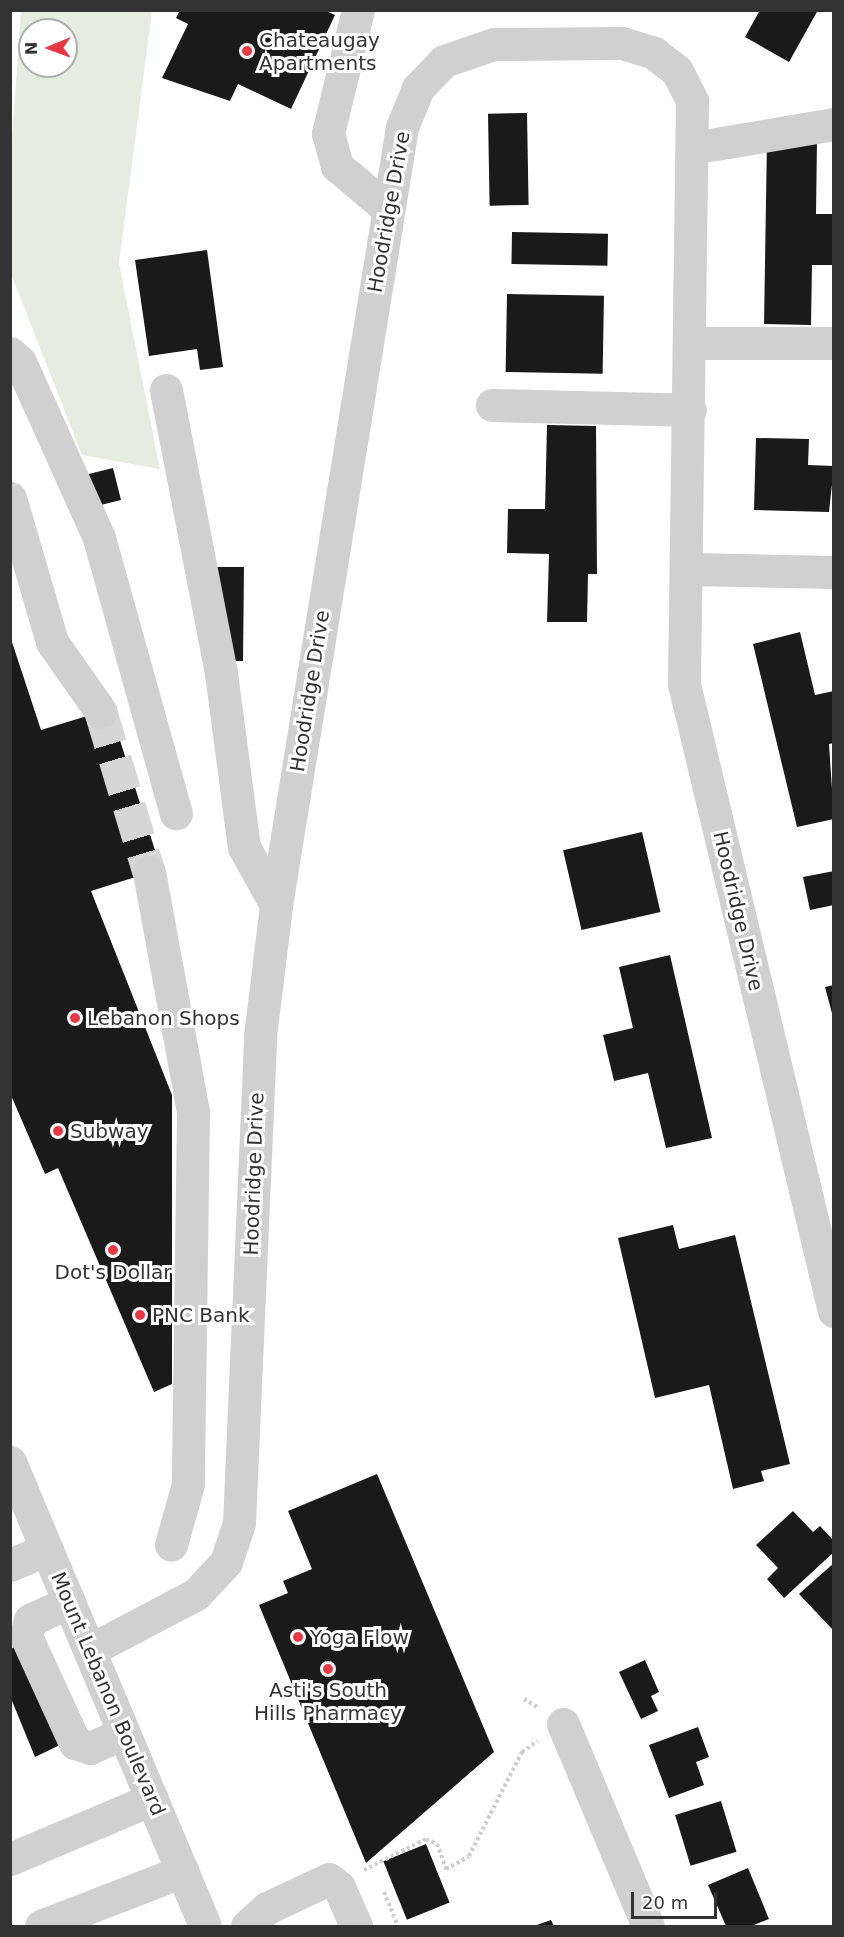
<!DOCTYPE html>
<html>
<head>
<meta charset="utf-8">
<style>
  body { margin:0 }
  #map { position:relative; width:844px; height:1937px; overflow:hidden; background:#fff; font-family:"DejaVu Sans",sans-serif }
  div>[style] { position:absolute }
  .green>* { inset:0; background:#e6ecdf }
  .building>* { inset:0; background:#1a1a1a; transform-origin:0 0 }
  .minor-tunnel>* { height:33px; margin-top:-16.5px; transform-origin:0; background:repeating-linear-gradient(90deg,#d6d6d6 0 33px,transparent 0 49px) }
  .path>* { height:4px; margin-top:-2px; transform-origin:0; background:repeating-linear-gradient(90deg,#cdcdcd 0 3px,transparent 0 6px) }
  .minor>* { height:33px; margin:-16.5px; padding:0 16.5px; transform-origin:16.5px; border-radius:16.5px; background:#d0d0d0 }
  .dots>* { width:16px; height:16px; translate:-50% -50%; box-sizing:border-box; border:3px solid #fff; border-radius:50% }
  span { translate:-50% -50%; white-space:nowrap; text-align:center; line-height:1.15; -webkit-text-stroke:6px #fff; paint-order:stroke }
  .poi-label { font-size:20px; color:#333 }
  .left { translate:0 -50%; text-align:left }
  .street-label { font-size:20px; color:#333 }
  .frame { position:absolute; inset:0; border:12px solid #333; pointer-events:none }
  .north { position:absolute; left:18px; top:18px; width:60px; height:60px; box-sizing:border-box; background:#fff; border:2px solid #adadad; border-radius:50%; rotate:269deg; font-size:16px; font-weight:700; line-height:24px; text-align:center; color:#333 }
  .north::after { content:''; display:block; margin:auto; width:21px; height:27px; background:#e63946; clip-path:polygon(50% 0,100% 100%,50% 72%,0 100%) }
  .scale { position:absolute; left:631px; top:1892px; width:86px; height:27px; box-sizing:border-box; border:3px solid #333; border-top:0; padding-left:8px; font-size:18px; line-height:21px; white-space:nowrap; color:#333; -webkit-text-stroke:4px #fff; paint-order:stroke }
</style>
</head>
<body>
<div id="map">
  <div class="green">
    <i style="clip-path:polygon(evenodd,21px 11px,152px 11px,119px 263px,160px 469px,82px 455px,11px 274px,11px 155px,21px 11px,30px 30px,66px 30px,66px 66px,30px 66px,30px 30px)"></i>
  </div>
  <div class="building">
    <i style="clip-path:polygon(180px 10px,324px 10px,335px 15px,291px 109px,238px 84px,230px 101px,162px 78px,188px 24px,176px 18px)"></i>
    <i style="clip-path:polygon(760px 10px,818px 10px,789px 62px,745px 37px)"></i>
    <i style="left:527px;top:113px;width:92px;height:39px;rotate:89deg"></i>
    <i style="clip-path:polygon(767px 140px,817px 141px,816px 214px,834px 214px,834px 265px,812px 265px,811px 325px,764px 324px)"></i>
    <i style="left:512px;top:232px;width:96px;height:32px;rotate:1deg"></i>
    <i style="clip-path:polygon(207px 250px,223px 367px,200px 370px,197px 349px,149px 356px,135px 260px)"></i>
    <i style="left:507px;top:294px;width:97px;height:78px;rotate:1deg"></i>
    <i style="clip-path:polygon(547px 425px,596px 426px,597px 574px,588px 574px,587px 622px,547px 622px,549px 554px,507px 553px,508px 509px,545px 509px)"></i>
    <i style="clip-path:polygon(756px 438px,809px 439px,808px 465px,834px 466px,829px 512px,754px 510px)"></i>
    <i style="left:113px;top:468px;width:33px;height:25px;rotate:76deg"></i>
    <i style="clip-path:polygon(214px 567px,244px 567px,243px 661px,227px 661px)"></i>
    <i style="clip-path:polygon(800px 632px,815px 695px,834px 691px,834px 743px,829px 744px,834px 819px,797px 827px,753px 644px)"></i>
    <i style="clip-path:polygon(10px 636px,41px 730px,110px 709px,161px 869px,91px 891px,172px 1095px,172px 1384px,154px 1392px,58px 1168px,45px 1174px,10px 1093px)"></i>
    <i style="left:642px;top:832px;width:82px;height:81px;rotate:77deg"></i>
    <i style="clip-path:polygon(834px 871px,834px 905px,810px 910px,803px 877px)"></i>
    <i style="clip-path:polygon(670px 955px,712px 1138px,666px 1148px,648px 1073px,614px 1081px,603px 1035px,633px 1028px,619px 967px)"></i>
    <i style="clip-path:polygon(834px 985px,834px 1017px,833px 1017px,825px 987px)"></i>
    <i style="clip-path:polygon(673px 1225px,679px 1249px,735px 1235px,790px 1464px,761px 1471px,764px 1481px,733px 1489px,709px 1385px,655px 1398px,618px 1238px)"></i>
    <i style="clip-path:polygon(377px 1474px,494px 1752px,366px 1863px,259px 1605px,288px 1593px,283px 1581px,312px 1569px,288px 1511px)"></i>
    <i style="clip-path:polygon(793px 1511px,813px 1532px,820px 1526px,834px 1541px,834px 1552px,784px 1598px,767px 1579px,778px 1568px,756px 1545px)"></i>
    <i style="clip-path:polygon(834px 1563px,834px 1631px,799px 1594px)"></i>
    <i style="clip-path:polygon(23px 1644px,64px 1743px,35px 1757px,10px 1696px,10px 1649px)"></i>
    <i style="clip-path:polygon(645px 1660px,659px 1692px,651px 1696px,658px 1711px,641px 1719px,619px 1672px)"></i>
    <i style="clip-path:polygon(698px 1727px,709px 1757px,696px 1762px,704px 1785px,669px 1798px,649px 1745px)"></i>
    <i style="left:721px;top:1801px;width:53px;height:48px;rotate:73deg"></i>
    <i style="left:426px;top:1844px;width:63px;height:46px;rotate:68deg"></i>
    <i style="clip-path:polygon(748px 1868px,769px 1919px,751px 1926px,726px 1926px,708px 1885px)"></i>
    <i style="clip-path:polygon(551px 1920px,554px 1926px,534px 1926px)"></i>
  </div>
  <div class="minor-tunnel">
    <i style="left:101px;top:712px;width:167px;rotate:73.3deg"></i>
  </div>
  <div class="path">
    <i style="left:524px;top:1699px;width:17px;rotate:31deg"></i>
    <i style="left:364px;top:1870px;width:69px;rotate:-26.6deg"></i>
    <i style="left:426px;top:1839px;width:12px;rotate:24deg"></i>
    <i style="left:437px;top:1844px;width:27px;rotate:70deg"></i>
    <i style="left:446px;top:1869px;width:26px;rotate:-29deg"></i>
    <i style="left:469px;top:1856px;width:117px;rotate:-63deg"></i>
    <i style="left:522px;top:1752px;width:19px;rotate:-35deg"></i>
    <i style="left:384px;top:1892px;width:37px;rotate:68deg"></i>
  </div>
  <div class="minor">
    <i style="left:358px;top:10px;width:127px;rotate:103.7deg"></i>
    <i style="left:328px;top:133px;width:34px;rotate:75deg"></i>
    <i style="left:337px;top:166px;width:67px;rotate:40.1deg"></i>
    <i style="left:692px;top:148px;width:144px;rotate:-9.6deg"></i>
    <i style="left:691px;top:343px;width:143px"></i>
    <i style="left:10px;top:353px;width:13px;rotate:42deg"></i>
    <i style="left:20px;top:362px;width:193px;rotate:65.8deg"></i>
    <i style="left:99px;top:538px;width:286px;rotate:74.4deg"></i>
    <i style="left:166px;top:390px;width:288px;rotate:79deg"></i>
    <i style="left:221px;top:673px;width:176px;rotate:82.5deg"></i>
    <i style="left:244px;top:847px;width:66px;rotate:61.1deg"></i>
    <i style="left:492px;top:405px;width:198px;rotate:1.4deg"></i>
    <i style="left:10px;top:498px;width:150px;rotate:73.7deg"></i>
    <i style="left:52px;top:642px;width:85px;rotate:55deg"></i>
    <i style="left:687px;top:569px;width:147px;rotate:1.2deg"></i>
    <i style="left:149px;top:872px;width:244px;rotate:79.6deg"></i>
    <i style="left:193px;top:1112px;width:372px;rotate:90.8deg"></i>
    <i style="left:188px;top:1484px;width:63px;rotate:105.6deg"></i>
    <i style="left:10px;top:1462px;width:503px;rotate:67.2deg"></i>
    <i style="left:10px;top:1565px;width:40px;rotate:-23.4deg"></i>
    <i style="left:69px;top:1602px;width:43px;rotate:155.2deg"></i>
    <i style="left:30px;top:1620px;width:16px;rotate:104deg"></i>
    <i style="left:26px;top:1636px;width:118px;rotate:65.4deg"></i>
    <i style="left:75px;top:1743px;width:16px;rotate:18deg"></i>
    <i style="left:90px;top:1748px;width:37px;rotate:-24deg"></i>
    <i style="left:90px;top:1650px;width:120px;rotate:-27.8deg"></i>
    <i style="left:196px;top:1594px;width:44px;rotate:-46.8deg"></i>
    <i style="left:226px;top:1562px;width:41px;rotate:-71.6deg"></i>
    <i style="left:239px;top:1523px;width:487px;rotate:-87.5deg"></i>
    <i style="left:260px;top:1036px;width:132px;rotate:-83deg"></i>
    <i style="left:276px;top:905px;width:788px;rotate:-80.8deg"></i>
    <i style="left:402px;top:127px;width:42px;rotate:-67.7deg"></i>
    <i style="left:418px;top:88px;width:37px;rotate:-46deg"></i>
    <i style="left:444px;top:61px;width:53px;rotate:-18.8deg"></i>
    <i style="left:494px;top:44px;width:128px;rotate:-0.4deg"></i>
    <i style="left:622px;top:43px;width:34px;rotate:17deg"></i>
    <i style="left:654px;top:53px;width:29px;rotate:38deg"></i>
    <i style="left:677px;top:71px;width:34px;rotate:63deg"></i>
    <i style="left:692px;top:101px;width:583px;rotate:90.79deg"></i>
    <i style="left:684px;top:684px;width:645px;rotate:76.55deg"></i>
    <i style="left:563px;top:1724px;width:219px;rotate:67.2deg"></i>
    <i style="left:10px;top:1859px;width:154px;rotate:-22.9deg"></i>
    <i style="left:41px;top:1926px;width:152px;rotate:-21.2deg"></i>
    <i style="left:247px;top:1926px;width:27px;rotate:-42deg"></i>
    <i style="left:267px;top:1908px;width:68px;rotate:-25.1deg"></i>
    <i style="left:329px;top:1879px;width:13px;rotate:39deg"></i>
    <i style="left:339px;top:1887px;width:43px;rotate:66.4deg"></i>
  </div>
  <div class="dots">
    <i style="left:247px;top:51px;background:#e63946"></i>
    <i style="left:75px;top:1018px;background:#e63946"></i>
    <i style="left:58px;top:1131px;background:#e63946"></i>
    <i style="left:113px;top:1250px;background:#e63946"></i>
    <i style="left:140px;top:1315px;background:#e63946"></i>
    <i style="left:298px;top:1637px;background:#e63946"></i>
    <i style="left:328px;top:1669px;background:#e63946"></i>
  </div>
  <div class="poi-label">
    <span class="left" style="left:259px;top:52px">Chateaugay<br>Apartments</span>
    <span class="left" style="left:87px;top:1018px">Lebanon Shops</span>
    <span class="left" style="left:70px;top:1131px">Subway</span>
    <span style="left:113px;top:1272px">Dot's Dollar</span>
    <span class="left" style="left:152px;top:1315px">PNC Bank</span>
    <span class="left" style="left:310px;top:1637px">Yoga Flow</span>
    <span style="left:328px;top:1702px">Asti's South<br>Hills Pharmacy</span>
  </div>
  <div class="street-label">
    <span style="left:389px;top:212px;rotate:-80deg">Hoodridge Drive</span>
    <span style="left:310px;top:691px;rotate:-81deg">Hoodridge Drive</span>
    <span style="left:738px;top:911px;rotate:77deg">Hoodridge Drive</span>
    <span style="left:254px;top:1174px;rotate:-88deg">Hoodridge Drive</span>
    <span style="left:108px;top:1694px;rotate:67deg">Mount Lebanon Boulevard</span>
  </div>
  <div class="frame"></div>
  <div class="north">N</div>
  <div class="scale">20 m</div>
</div>
</body>
</html>
